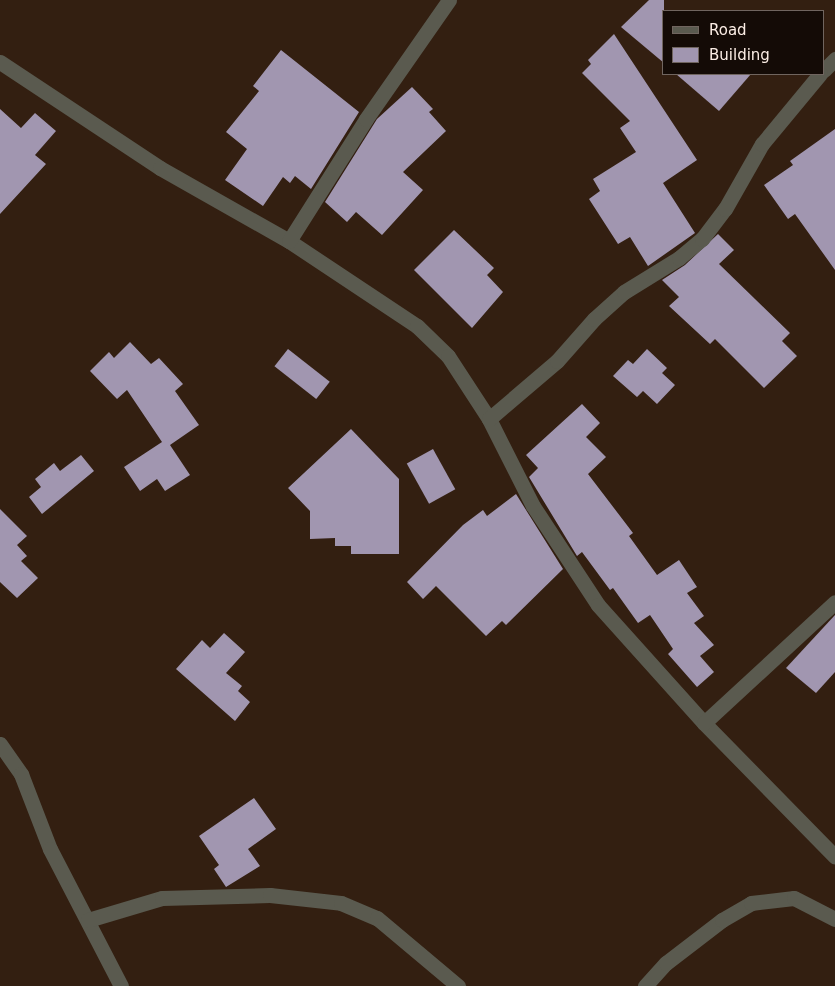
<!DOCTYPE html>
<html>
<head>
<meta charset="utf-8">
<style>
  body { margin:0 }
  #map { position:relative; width:835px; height:986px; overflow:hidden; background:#331f11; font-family:"DejaVu Sans",sans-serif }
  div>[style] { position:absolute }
  .building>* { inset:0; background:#a196b0; transform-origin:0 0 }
  .minor>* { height:15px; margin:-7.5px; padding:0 7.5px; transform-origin:7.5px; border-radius:7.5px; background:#5a5a4f }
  span { translate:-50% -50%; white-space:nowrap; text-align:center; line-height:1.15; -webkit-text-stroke:5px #140b06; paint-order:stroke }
  .legend { position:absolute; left:662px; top:10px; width:162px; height:65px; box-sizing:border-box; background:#140b06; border:1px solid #70655f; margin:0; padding:6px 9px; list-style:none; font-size:15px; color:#fbede4 }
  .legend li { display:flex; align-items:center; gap:10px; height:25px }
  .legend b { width:25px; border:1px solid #70655f }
</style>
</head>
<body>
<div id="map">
  <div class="building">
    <i style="clip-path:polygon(649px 0,664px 0,664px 63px,621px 27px)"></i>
    <i style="clip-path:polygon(614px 34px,697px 160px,663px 183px,695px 233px,648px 266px,630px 237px,618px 244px,589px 199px,600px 191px,593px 179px,636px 152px,620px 128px,630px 121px,582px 73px,591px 64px,588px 60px)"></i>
    <i style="clip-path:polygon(281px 50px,359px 112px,311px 189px,295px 176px,290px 183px,283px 177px,263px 206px,225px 180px,247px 149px,226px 132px,259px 91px,253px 86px)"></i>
    <i style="clip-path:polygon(676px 74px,751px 74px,719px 111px)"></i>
    <i style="clip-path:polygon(412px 87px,433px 109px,429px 112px,446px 131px,403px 172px,423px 190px,382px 235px,356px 212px,347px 222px,325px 202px,377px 119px)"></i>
    <i style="clip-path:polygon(0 109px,21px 128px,35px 113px,56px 131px,35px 155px,46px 164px,0 214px)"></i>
    <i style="clip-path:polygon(835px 129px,835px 270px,795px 214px,788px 219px,764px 185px,793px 165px,790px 161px)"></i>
    <i style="clip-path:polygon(454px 230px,494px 268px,487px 275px,503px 292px,472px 328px,414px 270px)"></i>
    <i style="clip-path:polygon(718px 234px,734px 250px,719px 264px,790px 333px,782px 341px,797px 356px,764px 388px,715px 339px,710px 344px,669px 306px,679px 297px,662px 280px,685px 265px)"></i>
    <i style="clip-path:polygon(130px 342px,151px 364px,159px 358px,183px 384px,175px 391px,199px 425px,170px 445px,190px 475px,165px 491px,157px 479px,140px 491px,124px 467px,162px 442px,127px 390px,117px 399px,90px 371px,109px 352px,114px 358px)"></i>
    <i style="left:288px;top:349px;width:53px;height:22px;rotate:38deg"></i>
    <i style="clip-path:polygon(647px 349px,667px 368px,662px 373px,675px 385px,657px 404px,643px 391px,637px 397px,613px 376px,628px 360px,633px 364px)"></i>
    <i style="clip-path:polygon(582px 404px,600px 423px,586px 437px,606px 457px,588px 474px,633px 533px,629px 536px,657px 575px,679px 560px,697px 587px,687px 593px,704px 616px,694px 623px,714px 645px,700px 656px,714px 672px,697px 687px,668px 654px,673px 649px,650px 615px,638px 623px,613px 588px,610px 590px,582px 552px,577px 556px,529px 477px,538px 468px,526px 455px)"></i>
    <i style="clip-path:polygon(351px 429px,399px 479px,399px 554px,351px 554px,351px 546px,335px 546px,335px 538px,310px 539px,310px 511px,288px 488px)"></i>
    <i style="left:433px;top:449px;width:46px;height:30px;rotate:61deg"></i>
    <i style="clip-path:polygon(81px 455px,94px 471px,42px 514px,29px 497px,41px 487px,35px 479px,54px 463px,60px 471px)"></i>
    <i style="clip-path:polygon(516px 494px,563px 569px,506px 625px,502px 621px,486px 636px,436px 586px,423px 599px,407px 582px,463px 525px,483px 510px,487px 516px)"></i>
    <i style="clip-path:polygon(0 509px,27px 536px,17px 545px,27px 556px,21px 561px,38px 578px,17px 598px,0 582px)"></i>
    <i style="clip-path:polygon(835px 615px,835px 672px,816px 693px,786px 668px)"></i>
    <i style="clip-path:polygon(224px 633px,245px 652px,226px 673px,242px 686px,238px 691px,250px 702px,235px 721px,176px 669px,202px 640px,210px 648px)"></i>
    <i style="clip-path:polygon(254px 798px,276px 829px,248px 849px,260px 866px,226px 887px,214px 869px,219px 865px,199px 836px)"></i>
  </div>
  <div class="minor">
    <i style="left:0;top:62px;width:192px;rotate:33.5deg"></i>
    <i style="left:160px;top:168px;width:148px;rotate:29.5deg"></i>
    <i style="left:289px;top:241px;width:154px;rotate:33.6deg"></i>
    <i style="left:417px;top:326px;width:43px;rotate:44.1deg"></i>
    <i style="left:448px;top:356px;width:75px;rotate:56.9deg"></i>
    <i style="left:489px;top:419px;width:97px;rotate:63.2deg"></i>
    <i style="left:533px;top:506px;width:118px;rotate:56.7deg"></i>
    <i style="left:598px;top:605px;width:159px;rotate:48.1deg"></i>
    <i style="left:704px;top:723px;width:187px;rotate:45.6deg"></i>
    <i style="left:824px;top:70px;width:16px;rotate:-45deg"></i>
    <i style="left:289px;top:241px;width:144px;rotate:-57.7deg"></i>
    <i style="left:366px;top:119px;width:145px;rotate:-55.1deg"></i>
    <i style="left:489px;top:419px;width:89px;rotate:-40.5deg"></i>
    <i style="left:557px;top:361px;width:56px;rotate:-48.6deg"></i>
    <i style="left:594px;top:319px;width:40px;rotate:-42deg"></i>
    <i style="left:624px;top:292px;width:65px;rotate:-31.7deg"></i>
    <i style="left:679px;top:258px;width:30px;rotate:-40deg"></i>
    <i style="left:702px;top:239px;width:38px;rotate:-53deg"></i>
    <i style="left:725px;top:209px;width:75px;rotate:-60.4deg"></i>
    <i style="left:762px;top:144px;width:91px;rotate:-50.4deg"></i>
    <i style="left:704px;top:723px;width:178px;rotate:-42.7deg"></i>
    <i style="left:0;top:744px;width:37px;rotate:55deg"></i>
    <i style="left:21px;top:774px;width:80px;rotate:68.9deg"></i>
    <i style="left:50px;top:849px;width:154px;rotate:62.6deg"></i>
    <i style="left:88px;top:920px;width:77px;rotate:-16.6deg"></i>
    <i style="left:162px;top:898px;width:108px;rotate:-1.6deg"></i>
    <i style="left:270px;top:895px;width:71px;rotate:6.4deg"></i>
    <i style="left:341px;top:903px;width:39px;rotate:23deg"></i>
    <i style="left:377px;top:918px;width:106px;rotate:40deg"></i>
    <i style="left:645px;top:986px;width:31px;rotate:-48deg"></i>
    <i style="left:666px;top:963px;width:71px;rotate:-37.5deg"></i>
    <i style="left:722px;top:920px;width:34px;rotate:-30deg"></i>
    <i style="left:751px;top:903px;width:43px;rotate:-6.6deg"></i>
    <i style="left:794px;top:898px;width:46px;rotate:27.1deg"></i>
  </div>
  <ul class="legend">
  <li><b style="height:6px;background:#5a5a4f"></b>Road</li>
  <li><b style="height:14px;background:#a196b0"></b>Building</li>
  </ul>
</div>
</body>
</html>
